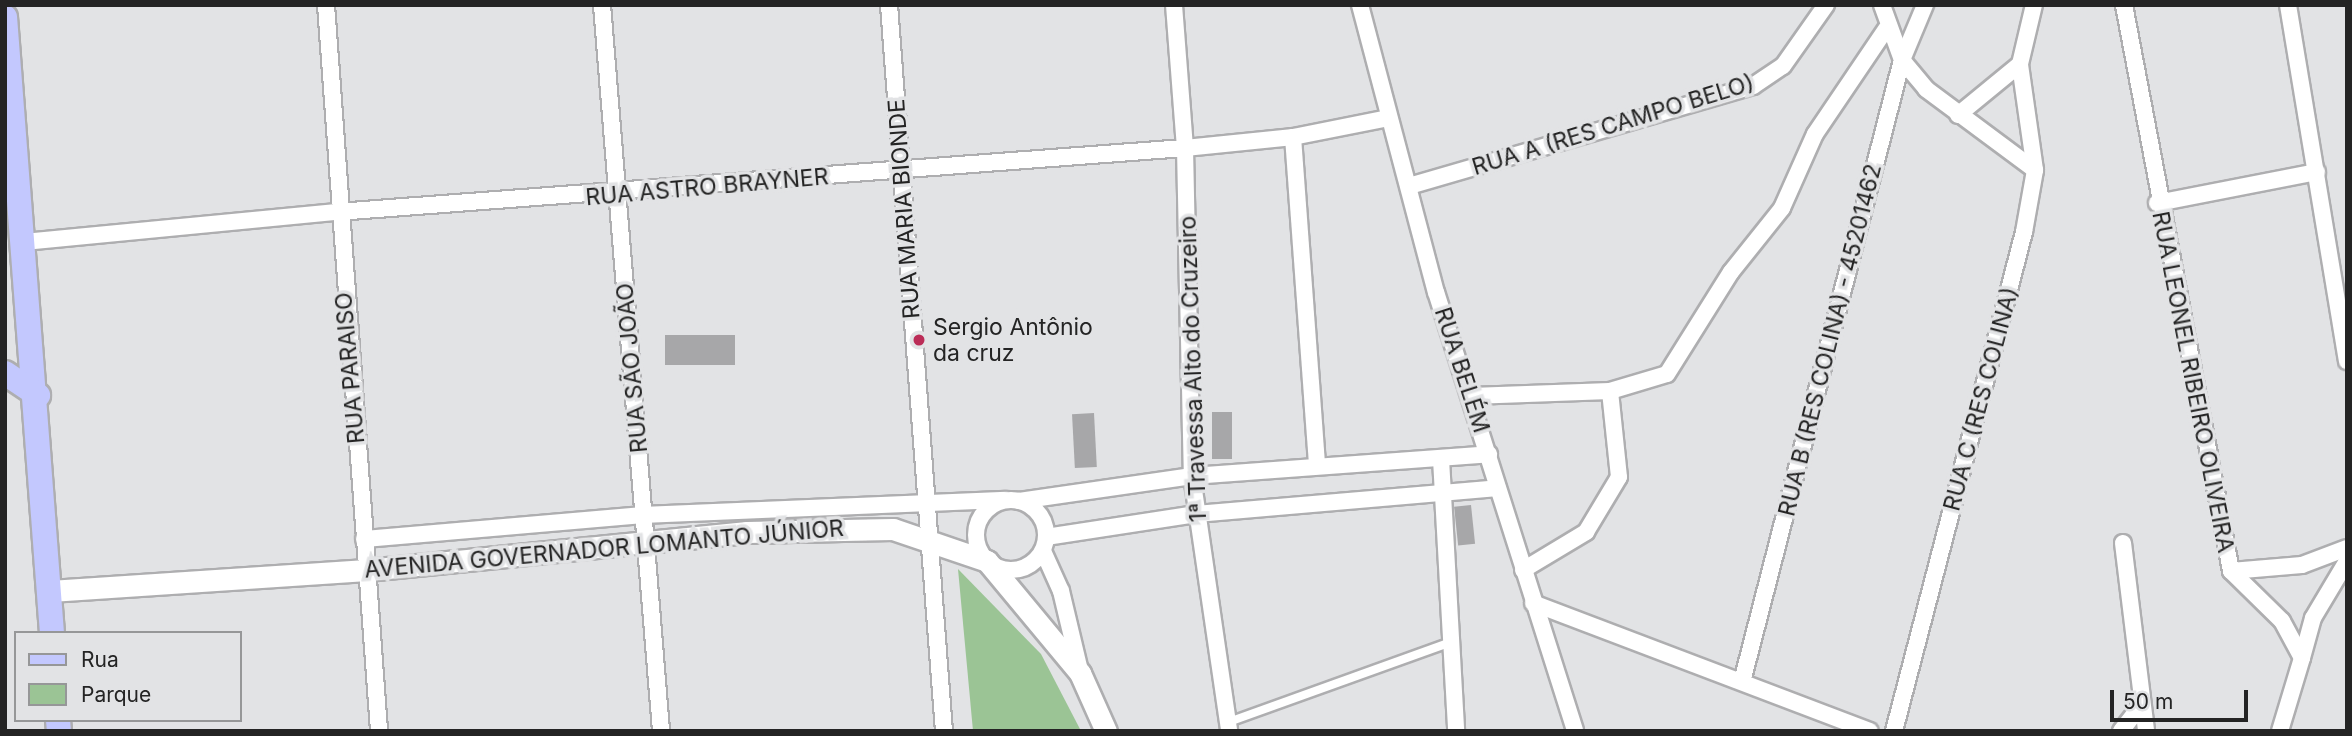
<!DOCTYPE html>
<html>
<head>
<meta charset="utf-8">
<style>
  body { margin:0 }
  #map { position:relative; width:2352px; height:736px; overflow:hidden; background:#e2e3e5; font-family:Inter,sans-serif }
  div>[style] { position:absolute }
  .green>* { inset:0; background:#9bc495 }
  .building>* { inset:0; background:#a7a7a9; transform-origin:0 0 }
  .roads { filter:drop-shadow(2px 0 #aeaeb0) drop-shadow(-2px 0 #aeaeb0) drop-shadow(0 2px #aeaeb0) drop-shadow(0 -2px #aeaeb0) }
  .lane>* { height:8px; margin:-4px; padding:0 4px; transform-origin:4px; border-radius:4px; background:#fff }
  .street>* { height:16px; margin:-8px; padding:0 8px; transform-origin:8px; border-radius:8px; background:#fff }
  .street>.ring { margin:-8px; padding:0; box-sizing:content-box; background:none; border:16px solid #fff; border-radius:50% }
  .secondary>* { height:21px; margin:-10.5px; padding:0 10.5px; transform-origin:10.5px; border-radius:10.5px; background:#fff }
  .primary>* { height:24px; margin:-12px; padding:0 12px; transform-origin:12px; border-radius:12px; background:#c3c8fe }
  .dots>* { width:19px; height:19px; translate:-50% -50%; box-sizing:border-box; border:4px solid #e2e3e5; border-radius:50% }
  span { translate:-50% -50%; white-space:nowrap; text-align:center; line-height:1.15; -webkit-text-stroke:7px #e2e3e5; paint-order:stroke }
  .street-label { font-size:23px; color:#242424 }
  .poi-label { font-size:23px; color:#242424 }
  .left { translate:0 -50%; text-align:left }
  .frame { position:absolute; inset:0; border:7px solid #242424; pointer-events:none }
  .legend { position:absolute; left:14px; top:631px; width:228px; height:91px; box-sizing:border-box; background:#e2e3e5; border:2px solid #969798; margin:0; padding:9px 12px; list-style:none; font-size:21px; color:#242424 }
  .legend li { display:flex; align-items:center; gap:14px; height:35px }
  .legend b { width:35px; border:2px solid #969798 }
  .scale { position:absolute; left:2110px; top:690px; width:138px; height:32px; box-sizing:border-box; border:4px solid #242424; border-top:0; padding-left:9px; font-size:21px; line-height:24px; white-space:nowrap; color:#242424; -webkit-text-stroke:5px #e2e3e5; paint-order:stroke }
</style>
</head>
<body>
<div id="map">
  <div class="green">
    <i style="clip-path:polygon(958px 569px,1041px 654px,1081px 731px,973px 731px)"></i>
  </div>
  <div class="building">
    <i style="left:735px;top:335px;width:30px;height:70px;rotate:90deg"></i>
    <i style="left:1212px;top:412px;width:20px;height:47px"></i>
    <i style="left:1094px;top:413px;width:54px;height:22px;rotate:87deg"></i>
    <i style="left:1471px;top:505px;width:39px;height:17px;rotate:84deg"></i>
  </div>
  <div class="roads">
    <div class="lane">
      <i style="left:1229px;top:722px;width:234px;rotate:-19.8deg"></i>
    </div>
    <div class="street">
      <i style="left:326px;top:5px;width:728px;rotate:85.82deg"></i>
      <i style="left:602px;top:5px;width:728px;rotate:85.35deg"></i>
      <i style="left:889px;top:5px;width:728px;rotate:85.67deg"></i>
      <i style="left:1174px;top:5px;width:143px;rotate:85.6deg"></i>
      <i style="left:1185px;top:148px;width:328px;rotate:88.8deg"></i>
      <i style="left:1192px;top:476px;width:258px;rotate:81.7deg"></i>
      <i style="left:1360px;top:5px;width:297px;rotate:75.2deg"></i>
      <i style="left:1436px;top:292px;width:460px;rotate:72.4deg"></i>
      <i style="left:1882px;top:5px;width:59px;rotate:70deg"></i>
      <i style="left:1902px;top:60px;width:38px;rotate:50deg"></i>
      <i style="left:1926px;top:89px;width:136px;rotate:36.6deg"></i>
      <i style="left:2124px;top:5px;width:576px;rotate:79.29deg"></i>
      <i style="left:2231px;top:571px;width:71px;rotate:44.4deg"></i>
      <i style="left:2282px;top:621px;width:42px;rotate:61.6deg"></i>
      <i style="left:2302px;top:658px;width:76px;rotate:106.8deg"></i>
      <i style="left:2288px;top:5px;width:361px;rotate:80.6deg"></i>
      <i style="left:1958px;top:115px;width:80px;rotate:-39.4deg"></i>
      <i style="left:2020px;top:64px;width:61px;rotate:-76.7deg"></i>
      <i style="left:1293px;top:137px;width:330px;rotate:85.8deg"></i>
      <i style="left:1409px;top:186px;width:358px;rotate:-16.2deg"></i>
      <i style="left:1753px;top:86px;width:36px;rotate:-34deg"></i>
      <i style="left:1783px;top:66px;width:75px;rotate:-54.8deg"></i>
      <i style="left:2157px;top:203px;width:163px;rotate:-11deg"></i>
      <i style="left:24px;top:242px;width:314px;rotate:-5.5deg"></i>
      <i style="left:337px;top:212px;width:850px;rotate:-4.32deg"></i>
      <i style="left:1185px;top:148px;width:109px;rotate:-5.8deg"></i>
      <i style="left:1293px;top:137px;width:98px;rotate:-11.2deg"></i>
      <i style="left:1471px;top:396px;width:139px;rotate:-2.1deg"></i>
      <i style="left:1610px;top:391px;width:59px;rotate:-16.6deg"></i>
      <i style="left:1667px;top:374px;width:120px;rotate:-57.9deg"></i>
      <i style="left:1731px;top:272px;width:82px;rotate:-51.4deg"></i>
      <i style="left:1782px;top:208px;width:81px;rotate:-66deg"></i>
      <i style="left:1815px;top:134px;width:127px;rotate:-55.9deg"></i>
      <i style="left:1441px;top:459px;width:272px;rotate:86.8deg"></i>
      <i class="ring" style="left:976px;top:500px;width:54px;height:54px"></i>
      <i style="left:1019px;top:501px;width:175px;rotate:-8.2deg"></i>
      <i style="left:1192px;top:476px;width:298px;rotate:-4.2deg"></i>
      <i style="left:1046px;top:537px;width:152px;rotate:-8.7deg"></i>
      <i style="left:1196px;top:514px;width:303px;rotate:-4.9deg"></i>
      <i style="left:364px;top:539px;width:281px;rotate:-4.9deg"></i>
      <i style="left:644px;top:515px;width:361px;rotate:-2.4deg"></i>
      <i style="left:2123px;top:543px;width:189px;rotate:83deg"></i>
      <i style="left:1043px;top:551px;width:44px;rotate:65.8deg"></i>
      <i style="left:1061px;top:591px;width:82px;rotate:76.6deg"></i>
      <i style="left:1523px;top:570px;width:74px;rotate:-31.1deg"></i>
      <i style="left:1586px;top:532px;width:64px;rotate:-59deg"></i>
      <i style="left:1619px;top:477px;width:86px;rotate:-96deg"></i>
      <i style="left:2231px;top:571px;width:71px;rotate:-4.8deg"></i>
      <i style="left:2302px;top:565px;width:48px;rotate:-20.7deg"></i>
      <i style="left:1533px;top:603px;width:360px;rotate:20.8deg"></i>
      <i style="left:2302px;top:658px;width:41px;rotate:-74.6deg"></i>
      <i style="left:2313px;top:618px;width:66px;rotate:-59.2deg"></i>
      <i style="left:1743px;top:678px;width:638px;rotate:-75.57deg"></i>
      <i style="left:1902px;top:60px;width:60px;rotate:-67.3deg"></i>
      <i style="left:1894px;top:731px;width:516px;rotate:-75.4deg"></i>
      <i style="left:2024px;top:232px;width:63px;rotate:-79.9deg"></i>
      <i style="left:2035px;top:170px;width:107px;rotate:-98.1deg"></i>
      <i style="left:2121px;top:731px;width:33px;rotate:-52deg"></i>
    </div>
    <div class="secondary">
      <i style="left:49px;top:591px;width:319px;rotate:-3.8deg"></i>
      <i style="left:367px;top:570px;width:382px;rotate:-5.7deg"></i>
      <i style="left:747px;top:532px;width:146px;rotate:-1.2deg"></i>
      <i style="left:893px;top:529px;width:99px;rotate:18.8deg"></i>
      <i style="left:987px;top:561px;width:146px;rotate:50.3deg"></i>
      <i style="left:1080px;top:673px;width:64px;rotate:65.9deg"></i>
    </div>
    <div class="primary">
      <i style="left:5px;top:17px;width:618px;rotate:85.64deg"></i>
      <i style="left:5px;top:373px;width:40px;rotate:34deg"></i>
      <i style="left:58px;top:720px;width:11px;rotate:85deg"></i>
    </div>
  </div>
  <div class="dots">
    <i style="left:919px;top:340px;background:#bb2c57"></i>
  </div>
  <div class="street-label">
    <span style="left:1613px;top:125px;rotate:-17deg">RUA A (RES CAMPO BELO)</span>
    <span style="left:707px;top:187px;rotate:-5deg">RUA ASTRO BRAYNER</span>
    <span style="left:904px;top:209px;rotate:-94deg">RUA MARIA BIONDE</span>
    <span style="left:1830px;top:340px;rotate:-76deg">RUA B (RES COLINA) - 45201462</span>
    <span style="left:350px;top:368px;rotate:-95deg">RUA PARAISO</span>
    <span style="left:632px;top:368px;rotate:-95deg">RUA SÃO JOÃO</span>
    <span style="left:1193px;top:369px;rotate:-92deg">1ª Travessa Alto do Cruzeiro</span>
    <span style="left:1462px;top:370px;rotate:72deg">RUA BELÉM</span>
    <span style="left:2193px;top:382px;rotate:79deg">RUA LEONEL RIBEIRO OLIVEIRA</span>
    <span style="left:1981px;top:399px;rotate:-75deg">RUA C (RES COLINA)</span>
    <span style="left:604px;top:549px;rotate:-5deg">AVENIDA GOVERNADOR LOMANTO JÚNIOR</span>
  </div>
  <div class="poi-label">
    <span class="left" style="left:933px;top:340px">Sergio Antônio<br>da cruz</span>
  </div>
  <div class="frame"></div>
  <ul class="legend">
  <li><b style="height:9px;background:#c3c8fe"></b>Rua</li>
  <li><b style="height:19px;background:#9bc495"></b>Parque</li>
  </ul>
  <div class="scale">50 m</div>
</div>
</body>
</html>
